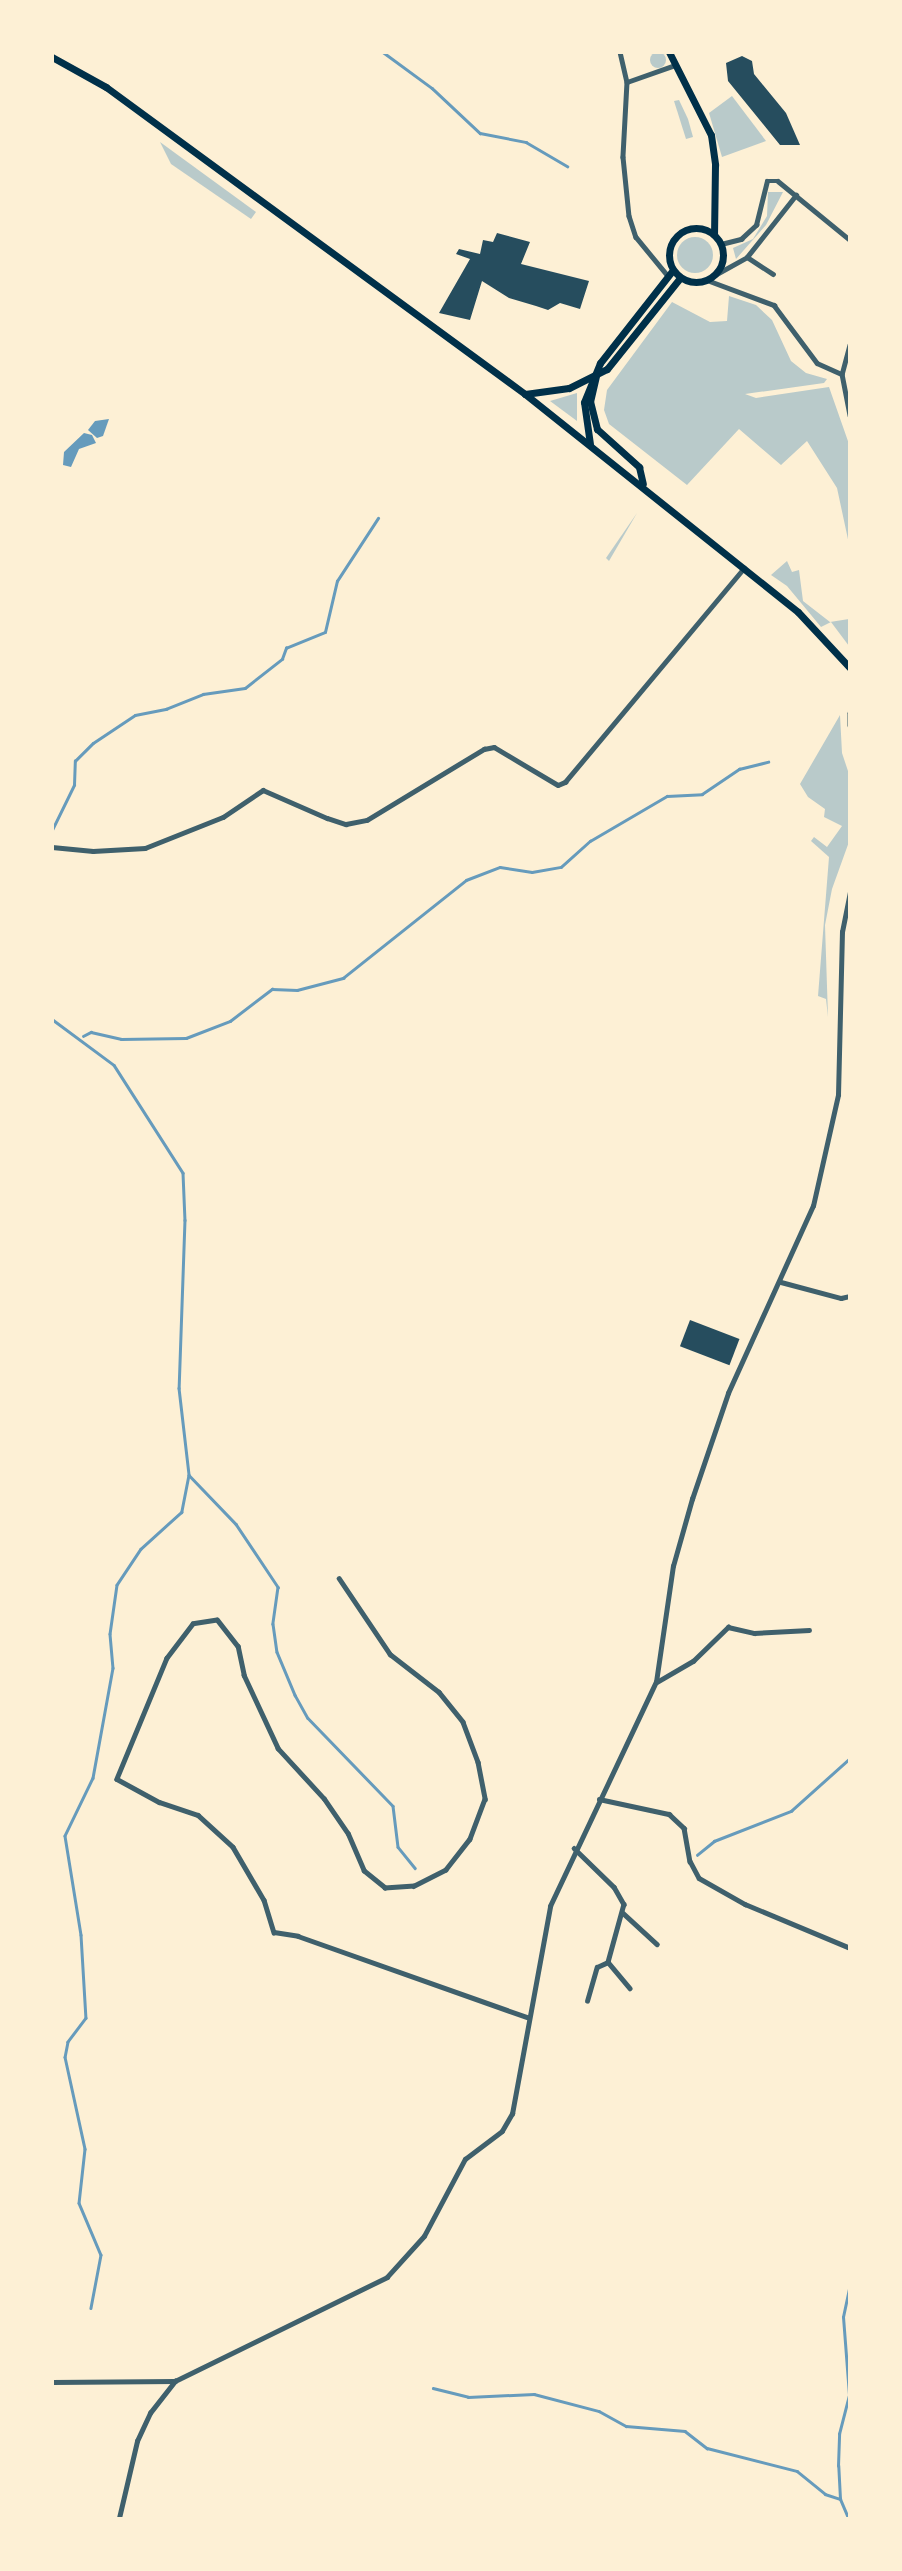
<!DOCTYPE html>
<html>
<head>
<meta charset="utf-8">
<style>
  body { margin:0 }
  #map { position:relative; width:902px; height:2571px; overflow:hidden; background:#fdf0d5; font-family:Rubik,sans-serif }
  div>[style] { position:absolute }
  .green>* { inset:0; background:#b9caca }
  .round { border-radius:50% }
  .water>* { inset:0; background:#669bbc }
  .stream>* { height:2.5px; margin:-1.25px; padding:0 1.25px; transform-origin:1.25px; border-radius:1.25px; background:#669bbc }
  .building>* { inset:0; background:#264d5e; transform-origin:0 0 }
  .minor>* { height:4.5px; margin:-2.25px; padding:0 2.25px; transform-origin:2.25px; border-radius:2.25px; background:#3f606c }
  .secondary>* { height:7px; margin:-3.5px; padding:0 3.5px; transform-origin:3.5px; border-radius:3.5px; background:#003049 }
  .secondary>.ring { margin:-3.5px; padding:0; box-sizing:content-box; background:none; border:7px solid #003049; border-radius:50% }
  .primary>* { height:7px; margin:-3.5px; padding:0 3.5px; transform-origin:3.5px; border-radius:3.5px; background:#003049 }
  span { translate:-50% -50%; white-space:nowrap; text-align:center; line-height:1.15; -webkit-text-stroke:5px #fdf0d5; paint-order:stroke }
  .frame { position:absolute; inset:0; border:54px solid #fdf0d5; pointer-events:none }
</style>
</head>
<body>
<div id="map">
  <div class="green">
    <i class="round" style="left:650px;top:52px;width:16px;height:16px"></i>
    <i style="clip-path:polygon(732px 96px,766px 141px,722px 157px,709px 113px)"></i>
    <i style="clip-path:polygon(679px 100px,688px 119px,693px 137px,686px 139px,674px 101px)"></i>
    <i style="clip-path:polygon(160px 142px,256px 212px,251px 219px,171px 164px)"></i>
    <i style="clip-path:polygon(768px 192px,783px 192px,766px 225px,736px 259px,733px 248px,753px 239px,767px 216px)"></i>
    <i class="round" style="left:677px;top:237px;width:36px;height:36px"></i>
    <i style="clip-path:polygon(729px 296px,756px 305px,772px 320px,791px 361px,806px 373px,827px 379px,824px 383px,745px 394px,756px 398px,829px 387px,849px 444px,849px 544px,837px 488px,807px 441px,781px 465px,739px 429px,687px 485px,609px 424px,604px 410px,607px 390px,672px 302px,710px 322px,727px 321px)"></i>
    <i style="clip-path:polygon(577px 393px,577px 421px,550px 401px)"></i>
    <i style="clip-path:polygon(637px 513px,609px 561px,606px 558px)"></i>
    <i style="clip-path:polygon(787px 561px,792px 572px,799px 570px,803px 601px,830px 622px,849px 619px,849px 646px,831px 622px,821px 627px,787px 586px,771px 575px)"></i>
    <i style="clip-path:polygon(840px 715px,842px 753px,849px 774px,850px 839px,832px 889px,825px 925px,828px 1017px,826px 999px,818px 996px,829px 857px,811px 841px,814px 837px,827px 847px,842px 826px,824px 817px,825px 809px,808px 797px,800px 784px)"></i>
  </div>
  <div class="water">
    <i style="clip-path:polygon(109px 419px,103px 436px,97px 438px,88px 430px,95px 421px)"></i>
    <i style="clip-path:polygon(84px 433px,92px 435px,96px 443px,79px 449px,71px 467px,63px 465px,64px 452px)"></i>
  </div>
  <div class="stream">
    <i style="left:383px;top:52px;width:61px;rotate:36.3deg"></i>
    <i style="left:432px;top:88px;width:66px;rotate:43.2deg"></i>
    <i style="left:480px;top:133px;width:47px;rotate:11.1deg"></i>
    <i style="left:526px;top:142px;width:48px;rotate:30.3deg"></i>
    <i style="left:52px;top:830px;width:50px;rotate:-63.9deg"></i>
    <i style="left:74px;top:785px;width:24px;rotate:-88deg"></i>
    <i style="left:75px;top:761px;width:25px;rotate:-45deg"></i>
    <i style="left:93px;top:743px;width:50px;rotate:-33.7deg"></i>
    <i style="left:135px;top:715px;width:32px;rotate:-11deg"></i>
    <i style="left:166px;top:709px;width:40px;rotate:-22deg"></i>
    <i style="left:203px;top:694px;width:42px;rotate:-8.1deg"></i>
    <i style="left:245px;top:688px;width:47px;rotate:-38.1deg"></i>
    <i style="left:282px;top:659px;width:12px;rotate:-70deg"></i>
    <i style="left:286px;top:648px;width:42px;rotate:-22.3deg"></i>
    <i style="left:325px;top:632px;width:52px;rotate:-76.8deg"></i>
    <i style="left:337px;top:581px;width:75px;rotate:-56.9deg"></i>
    <i style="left:52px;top:1019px;width:77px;rotate:36.6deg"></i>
    <i style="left:114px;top:1065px;width:128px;rotate:57.4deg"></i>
    <i style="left:183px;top:1173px;width:47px;rotate:87.6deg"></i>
    <i style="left:185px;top:1220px;width:168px;rotate:92deg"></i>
    <i style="left:179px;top:1388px;width:88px;rotate:83.4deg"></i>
    <i style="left:189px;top:1475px;width:38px;rotate:101deg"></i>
    <i style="left:182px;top:1512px;width:55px;rotate:137.9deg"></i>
    <i style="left:141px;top:1549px;width:43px;rotate:123.7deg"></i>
    <i style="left:117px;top:1585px;width:49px;rotate:98.1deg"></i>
    <i style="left:110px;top:1634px;width:34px;rotate:85deg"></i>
    <i style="left:113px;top:1668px;width:112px;rotate:100.3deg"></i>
    <i style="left:93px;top:1778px;width:64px;rotate:115.8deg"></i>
    <i style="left:65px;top:1836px;width:100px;rotate:80.8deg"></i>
    <i style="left:81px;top:1935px;width:83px;rotate:86.6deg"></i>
    <i style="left:86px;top:2018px;width:30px;rotate:127deg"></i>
    <i style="left:68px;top:2042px;width:15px;rotate:101deg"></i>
    <i style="left:65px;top:2057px;width:94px;rotate:77.7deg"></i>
    <i style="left:85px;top:2149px;width:54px;rotate:96.3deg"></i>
    <i style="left:79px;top:2203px;width:56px;rotate:67.1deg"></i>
    <i style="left:101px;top:2255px;width:54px;rotate:100.7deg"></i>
    <i style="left:83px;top:1036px;width:9px;rotate:-27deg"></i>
    <i style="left:91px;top:1032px;width:31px;rotate:13deg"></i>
    <i style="left:121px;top:1039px;width:65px;rotate:-0.9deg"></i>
    <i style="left:186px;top:1038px;width:47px;rotate:-21.1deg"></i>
    <i style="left:230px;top:1021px;width:53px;rotate:-37.3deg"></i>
    <i style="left:272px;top:989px;width:25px;rotate:2deg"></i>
    <i style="left:297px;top:990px;width:48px;rotate:-14.6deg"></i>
    <i style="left:343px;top:978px;width:157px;rotate:-38.5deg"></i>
    <i style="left:466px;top:880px;width:36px;rotate:-21deg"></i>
    <i style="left:500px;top:867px;width:32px;rotate:9deg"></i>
    <i style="left:532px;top:872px;width:29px;rotate:-10deg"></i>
    <i style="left:561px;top:867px;width:39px;rotate:-42deg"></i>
    <i style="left:590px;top:841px;width:89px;rotate:-30.3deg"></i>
    <i style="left:667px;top:796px;width:35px;rotate:-3deg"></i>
    <i style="left:702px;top:794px;width:45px;rotate:-34deg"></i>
    <i style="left:739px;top:769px;width:30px;rotate:-14deg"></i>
    <i style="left:189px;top:1475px;width:68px;rotate:46.2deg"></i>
    <i style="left:236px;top:1524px;width:76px;rotate:56.3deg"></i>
    <i style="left:278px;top:1587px;width:37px;rotate:98deg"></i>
    <i style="left:273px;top:1624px;width:28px;rotate:82deg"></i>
    <i style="left:277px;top:1652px;width:47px;rotate:67.3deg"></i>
    <i style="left:295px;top:1695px;width:26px;rotate:61deg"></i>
    <i style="left:308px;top:1718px;width:122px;rotate:46deg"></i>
    <i style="left:393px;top:1806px;width:41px;rotate:83deg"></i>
    <i style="left:398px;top:1847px;width:27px;rotate:51deg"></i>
    <i style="left:697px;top:1855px;width:22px;rotate:-39deg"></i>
    <i style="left:714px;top:1841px;width:83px;rotate:-21.3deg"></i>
    <i style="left:791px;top:1811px;width:79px;rotate:-41.9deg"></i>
    <i style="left:433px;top:2388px;width:36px;rotate:14deg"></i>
    <i style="left:468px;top:2397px;width:66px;rotate:-2.6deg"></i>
    <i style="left:534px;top:2394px;width:67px;rotate:14.7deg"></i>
    <i style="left:599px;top:2411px;width:31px;rotate:29deg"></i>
    <i style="left:626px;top:2426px;width:59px;rotate:4.8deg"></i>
    <i style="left:685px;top:2431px;width:28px;rotate:38deg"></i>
    <i style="left:707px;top:2448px;width:93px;rotate:14.3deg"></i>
    <i style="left:797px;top:2471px;width:36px;rotate:39deg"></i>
    <i style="left:825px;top:2494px;width:16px;rotate:18deg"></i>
    <i style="left:848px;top:2518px;width:21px;rotate:-113deg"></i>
    <i style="left:840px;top:2499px;width:33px;rotate:-93deg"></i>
    <i style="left:838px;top:2466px;width:32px;rotate:-88deg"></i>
    <i style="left:839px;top:2434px;width:40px;rotate:-75.6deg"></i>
    <i style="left:849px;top:2395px;width:78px;rotate:-94.4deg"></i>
    <i style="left:843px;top:2317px;width:35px;rotate:-78deg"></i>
  </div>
  <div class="building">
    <i style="clip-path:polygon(742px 56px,752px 61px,754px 74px,786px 113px,800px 145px,780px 145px,728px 81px,726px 63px)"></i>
    <i style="clip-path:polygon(497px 233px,530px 242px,521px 264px,589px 281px,580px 309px,560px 303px,548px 310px,536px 306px,509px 298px,482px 281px,470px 320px,439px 313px,470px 259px,456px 254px,459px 249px,480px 254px,483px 240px,493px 242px)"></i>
    <i style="left:690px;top:1320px;width:53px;height:28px;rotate:21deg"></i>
  </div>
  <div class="minor">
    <i style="left:620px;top:52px;width:31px;rotate:77deg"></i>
    <i style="left:627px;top:82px;width:75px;rotate:93.1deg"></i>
    <i style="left:623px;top:157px;width:59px;rotate:84.2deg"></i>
    <i style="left:629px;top:216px;width:22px;rotate:72deg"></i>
    <i style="left:636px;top:237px;width:50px;rotate:50.6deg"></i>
    <i style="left:627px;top:82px;width:51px;rotate:-19.5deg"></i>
    <i style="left:721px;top:244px;width:21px;rotate:-14deg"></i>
    <i style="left:741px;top:239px;width:21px;rotate:-43deg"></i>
    <i style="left:756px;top:225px;width:45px;rotate:-76deg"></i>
    <i style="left:767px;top:181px;width:11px"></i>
    <i style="left:778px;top:181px;width:93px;rotate:39.3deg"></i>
    <i style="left:747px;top:257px;width:31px;rotate:33deg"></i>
    <i style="left:713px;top:276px;width:39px;rotate:-29deg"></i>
    <i style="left:747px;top:257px;width:79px;rotate:-51.7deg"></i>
    <i style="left:707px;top:280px;width:72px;rotate:20.5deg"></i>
    <i style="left:774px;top:305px;width:72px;rotate:53.4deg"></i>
    <i style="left:817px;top:363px;width:27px;rotate:24deg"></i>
    <i style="left:850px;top:345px;width:30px;rotate:105deg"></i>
    <i style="left:842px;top:374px;width:42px;rotate:79deg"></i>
    <i style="left:850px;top:713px;width:12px;rotate:90deg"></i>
    <i style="left:52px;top:847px;width:41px;rotate:5.6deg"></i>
    <i style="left:93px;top:851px;width:52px;rotate:-3.3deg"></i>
    <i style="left:145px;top:848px;width:84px;rotate:-21.7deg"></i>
    <i style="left:223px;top:817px;width:48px;rotate:-34deg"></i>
    <i style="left:263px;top:790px;width:70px;rotate:23.6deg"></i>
    <i style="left:327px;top:818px;width:20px;rotate:18deg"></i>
    <i style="left:346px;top:824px;width:21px;rotate:-11deg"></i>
    <i style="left:367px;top:820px;width:137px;rotate:-31.3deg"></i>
    <i style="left:484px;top:749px;width:10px;rotate:-11deg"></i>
    <i style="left:494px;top:747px;width:74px;rotate:30.7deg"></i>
    <i style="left:558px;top:785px;width:8px;rotate:-23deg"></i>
    <i style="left:565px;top:782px;width:279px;rotate:-50.1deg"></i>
    <i style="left:781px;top:1282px;width:62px;rotate:14.9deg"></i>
    <i style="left:841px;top:1298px;width:9px;rotate:-13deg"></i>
    <i style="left:339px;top:1578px;width:92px;rotate:56.1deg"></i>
    <i style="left:390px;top:1654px;width:62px;rotate:37.8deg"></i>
    <i style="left:439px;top:1692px;width:38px;rotate:51deg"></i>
    <i style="left:463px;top:1722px;width:43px;rotate:69.4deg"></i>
    <i style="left:478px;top:1762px;width:38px;rotate:79deg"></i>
    <i style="left:485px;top:1799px;width:43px;rotate:110.6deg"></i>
    <i style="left:470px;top:1839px;width:39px;rotate:128deg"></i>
    <i style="left:446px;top:1870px;width:36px;rotate:153deg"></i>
    <i style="left:414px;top:1886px;width:29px;rotate:176deg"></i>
    <i style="left:385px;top:1888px;width:27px;rotate:-141deg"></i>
    <i style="left:364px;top:1871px;width:40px;rotate:-113.4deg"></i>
    <i style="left:348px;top:1834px;width:42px;rotate:-124.4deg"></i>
    <i style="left:324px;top:1799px;width:68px;rotate:-132.6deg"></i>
    <i style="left:278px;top:1749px;width:81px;rotate:-115deg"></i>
    <i style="left:244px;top:1676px;width:30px;rotate:-102deg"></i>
    <i style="left:238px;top:1647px;width:34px;rotate:-128deg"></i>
    <i style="left:217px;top:1620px;width:24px;rotate:171deg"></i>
    <i style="left:193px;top:1624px;width:43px;rotate:127.4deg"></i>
    <i style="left:167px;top:1658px;width:131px;rotate:112.5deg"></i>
    <i style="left:117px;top:1779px;width:48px;rotate:28.7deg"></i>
    <i style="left:159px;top:1802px;width:41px;rotate:18.4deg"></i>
    <i style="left:198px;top:1815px;width:47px;rotate:42.4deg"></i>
    <i style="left:233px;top:1847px;width:61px;rotate:59.7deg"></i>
    <i style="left:264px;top:1900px;width:34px;rotate:73deg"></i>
    <i style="left:274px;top:1932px;width:24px;rotate:9deg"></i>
    <i style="left:298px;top:1936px;width:245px;rotate:19.5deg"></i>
    <i style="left:657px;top:1682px;width:42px;rotate:-30.3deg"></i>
    <i style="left:693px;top:1661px;width:49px;rotate:-44.2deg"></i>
    <i style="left:728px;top:1627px;width:27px;rotate:13deg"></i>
    <i style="left:754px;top:1633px;width:55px;rotate:-3.1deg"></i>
    <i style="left:599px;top:1799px;width:72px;rotate:12.1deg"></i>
    <i style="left:669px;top:1814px;width:21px;rotate:43deg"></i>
    <i style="left:684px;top:1828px;width:34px;rotate:80deg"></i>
    <i style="left:690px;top:1861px;width:19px;rotate:62deg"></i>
    <i style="left:699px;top:1878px;width:53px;rotate:29.5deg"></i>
    <i style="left:745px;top:1904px;width:114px;rotate:22.7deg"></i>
    <i style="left:574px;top:1848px;width:56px;rotate:44.3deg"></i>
    <i style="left:614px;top:1887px;width:20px;rotate:60deg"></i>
    <i style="left:624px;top:1904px;width:60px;rotate:105.4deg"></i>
    <i style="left:608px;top:1962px;width:34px;rotate:50deg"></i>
    <i style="left:623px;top:1913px;width:46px;rotate:42.4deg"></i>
    <i style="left:587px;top:2001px;width:35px;rotate:-74deg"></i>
    <i style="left:597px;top:1967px;width:12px;rotate:-24deg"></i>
    <i style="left:52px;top:2382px;width:123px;rotate:-0.5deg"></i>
    <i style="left:175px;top:2381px;width:236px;rotate:-26.1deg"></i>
    <i style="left:387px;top:2277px;width:55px;rotate:-47.9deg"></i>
    <i style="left:424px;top:2236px;width:87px;rotate:-62deg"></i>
    <i style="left:465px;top:2159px;width:46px;rotate:-37.1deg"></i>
    <i style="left:502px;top:2131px;width:20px;rotate:-60deg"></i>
    <i style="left:512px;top:2114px;width:211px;rotate:-79.6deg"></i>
    <i style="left:550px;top:1906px;width:248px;rotate:-64.7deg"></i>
    <i style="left:656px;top:1682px;width:117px;rotate:-81.7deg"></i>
    <i style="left:673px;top:1566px;width:70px;rotate:-74.2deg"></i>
    <i style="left:692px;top:1499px;width:112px;rotate:-71.2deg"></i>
    <i style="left:728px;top:1393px;width:205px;rotate:-65.6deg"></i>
    <i style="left:813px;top:1206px;width:114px;rotate:-77.3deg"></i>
    <i style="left:838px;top:1095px;width:163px;rotate:-88.6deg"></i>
    <i style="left:842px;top:932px;width:41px;rotate:-78.7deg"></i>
    <i style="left:119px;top:2518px;width:79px;rotate:-76.8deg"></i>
    <i style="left:137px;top:2441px;width:31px;rotate:-65deg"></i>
    <i style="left:150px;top:2413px;width:41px;rotate:-52deg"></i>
  </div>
  <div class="secondary">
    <i style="left:669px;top:52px;width:93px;rotate:63.2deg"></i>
    <i style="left:711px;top:135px;width:30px;rotate:82deg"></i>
    <i style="left:715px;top:165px;width:69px;rotate:90.8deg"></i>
    <i class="ring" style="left:669px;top:228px;width:47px;height:47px"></i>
    <i style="left:525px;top:394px;width:44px;rotate:-7.8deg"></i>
    <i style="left:569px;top:388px;width:42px;rotate:-26.6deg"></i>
    <i style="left:607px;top:369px;width:117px;rotate:-51.3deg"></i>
    <i style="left:590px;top:444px;width:42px;rotate:-98.1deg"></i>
    <i style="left:584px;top:402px;width:42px;rotate:-67.7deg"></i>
    <i style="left:600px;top:363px;width:118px;rotate:-51.9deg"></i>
  </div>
  <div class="primary">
    <i style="left:52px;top:57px;width:62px;rotate:29.1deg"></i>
    <i style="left:106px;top:87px;width:519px;rotate:36.23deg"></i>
    <i style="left:525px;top:394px;width:349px;rotate:38.6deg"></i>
    <i style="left:798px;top:612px;width:76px;rotate:47.1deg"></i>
    <i style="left:596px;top:376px;width:26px;rotate:103deg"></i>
    <i style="left:590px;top:401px;width:29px;rotate:76deg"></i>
    <i style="left:597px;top:429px;width:57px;rotate:42.1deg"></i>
    <i style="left:639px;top:467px;width:17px;rotate:77deg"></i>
  </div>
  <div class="frame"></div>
</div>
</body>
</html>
